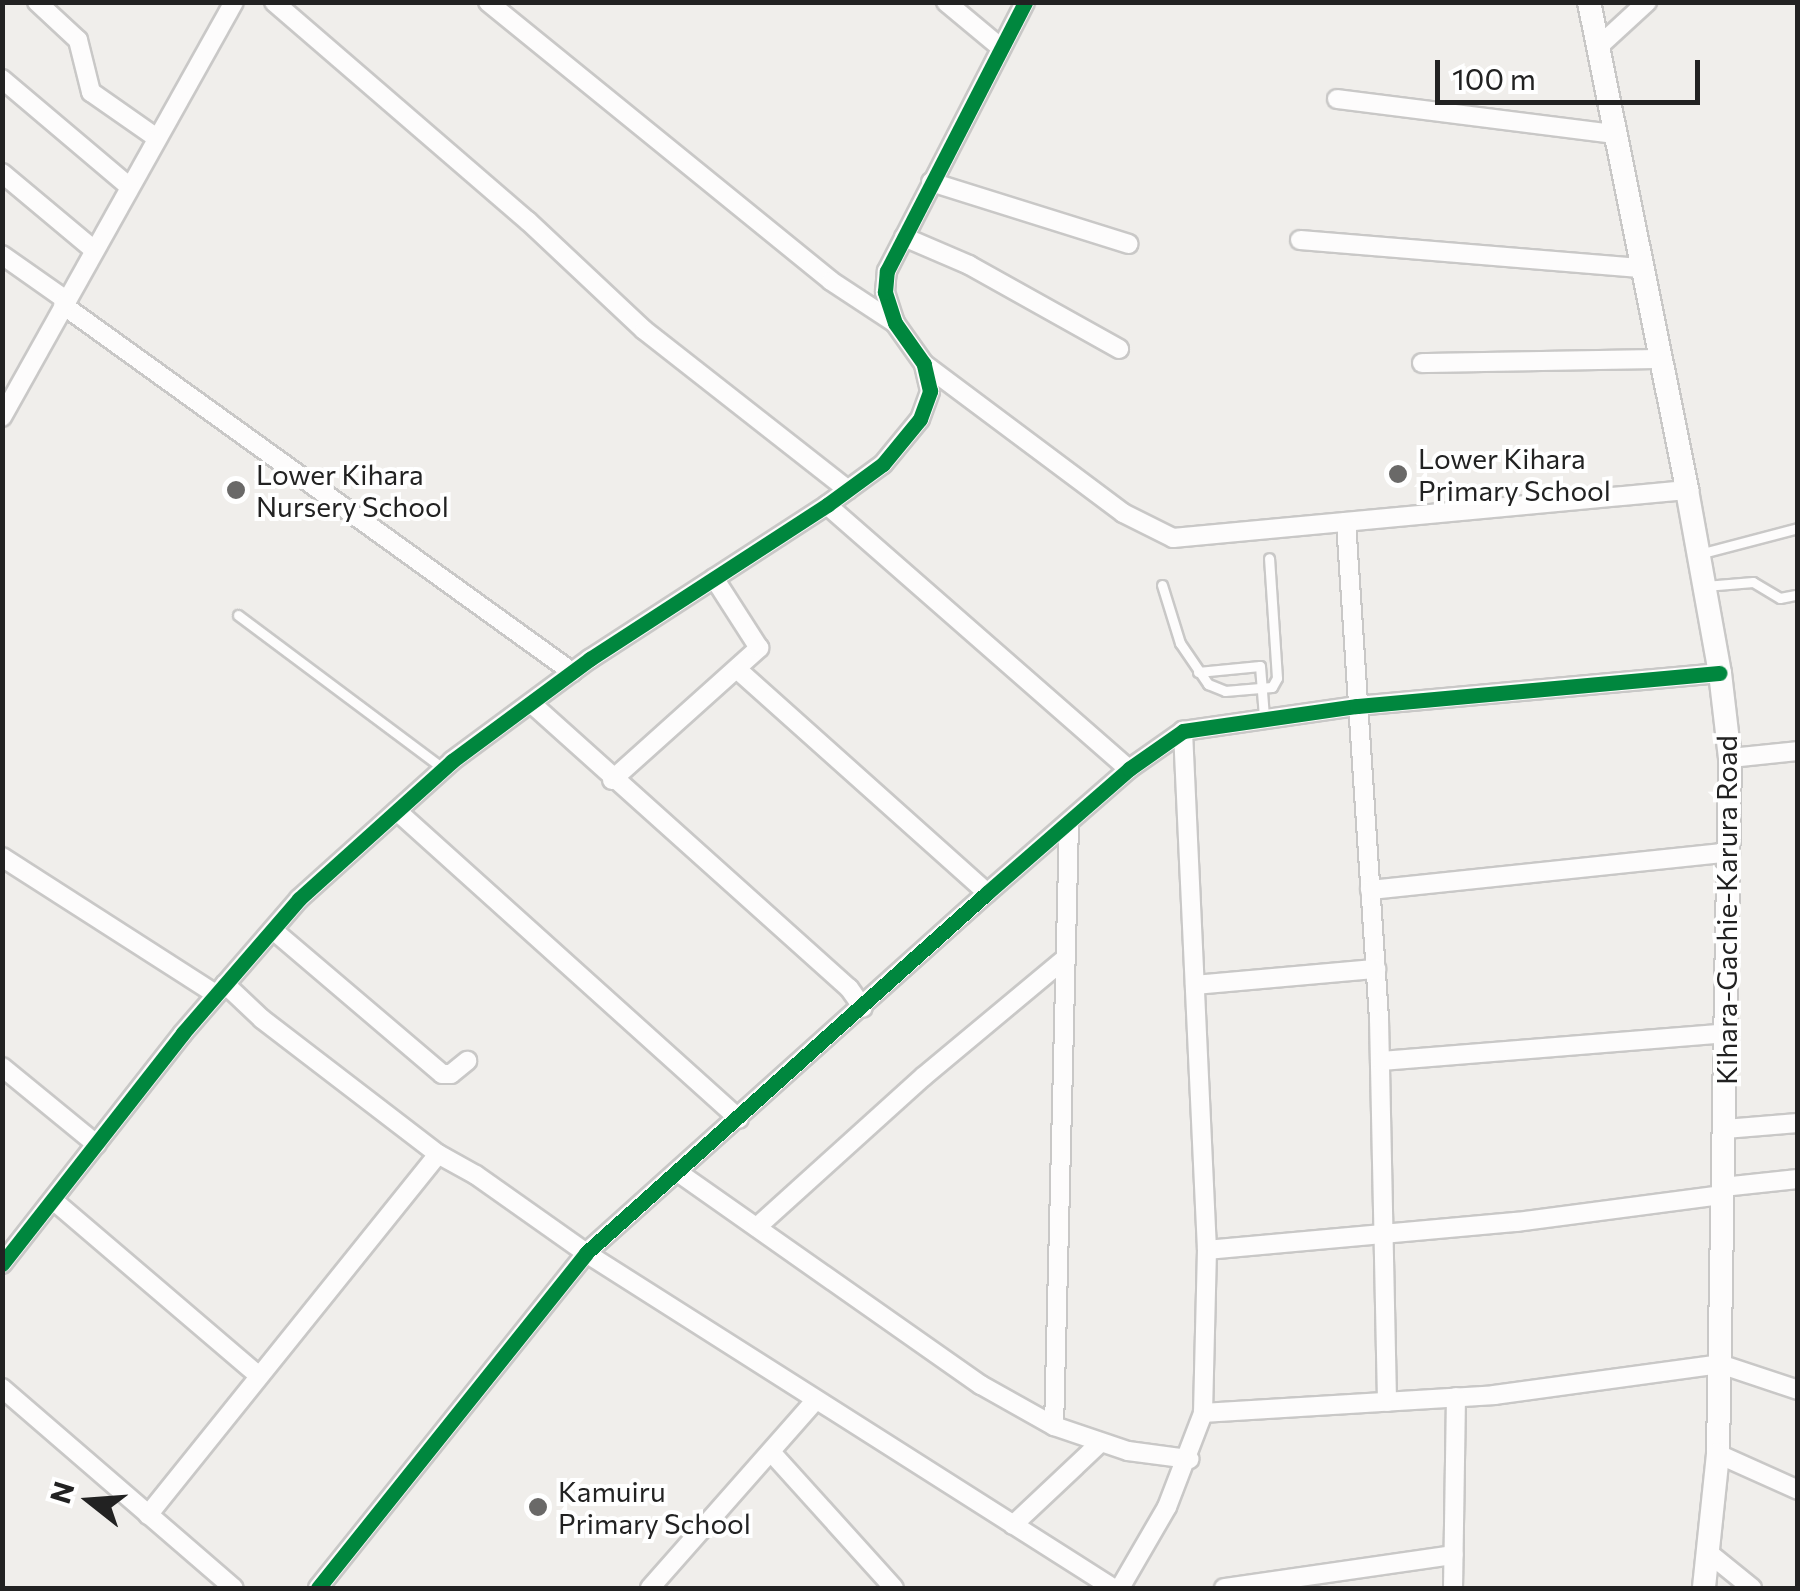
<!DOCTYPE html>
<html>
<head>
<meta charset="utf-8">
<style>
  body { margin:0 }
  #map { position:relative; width:1800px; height:1591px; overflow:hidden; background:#f0eeeb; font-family:Commissioner,sans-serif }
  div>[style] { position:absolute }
  .roads { filter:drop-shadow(2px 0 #c9c8c7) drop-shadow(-2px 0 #c9c8c7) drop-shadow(0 2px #c9c8c7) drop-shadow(0 -2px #c9c8c7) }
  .service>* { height:9px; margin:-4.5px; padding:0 4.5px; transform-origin:4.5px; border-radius:4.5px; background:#fdfcfc }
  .minor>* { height:18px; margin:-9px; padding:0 9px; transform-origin:9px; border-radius:9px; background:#fdfcfc }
  .tertiary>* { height:22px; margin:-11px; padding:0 11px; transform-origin:11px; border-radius:11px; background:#fdfcfc }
  .cycleway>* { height:15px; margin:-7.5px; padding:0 7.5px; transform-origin:7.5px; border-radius:7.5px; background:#00873e }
  .dots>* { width:28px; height:28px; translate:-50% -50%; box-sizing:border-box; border:5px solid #fff; border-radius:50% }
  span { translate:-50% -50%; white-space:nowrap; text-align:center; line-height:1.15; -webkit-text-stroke:8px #fff; paint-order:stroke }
  .poi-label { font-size:28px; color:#222 }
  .left { translate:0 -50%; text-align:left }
  .street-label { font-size:28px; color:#222 }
  .frame { position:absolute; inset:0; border:5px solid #222; pointer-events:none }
  .north { position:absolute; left:40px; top:1451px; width:100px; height:100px; -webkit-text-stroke:8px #fff; paint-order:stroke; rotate:287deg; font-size:28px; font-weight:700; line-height:40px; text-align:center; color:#222 }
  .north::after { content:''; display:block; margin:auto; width:35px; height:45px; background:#222; clip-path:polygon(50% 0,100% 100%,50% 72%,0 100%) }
  .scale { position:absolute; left:1435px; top:60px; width:265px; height:45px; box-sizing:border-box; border:5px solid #222; border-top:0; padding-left:12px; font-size:30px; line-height:35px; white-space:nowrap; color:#222; -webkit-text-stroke:8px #fff; paint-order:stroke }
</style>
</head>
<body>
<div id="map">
  <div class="roads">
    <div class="service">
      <i style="left:1699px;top:554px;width:102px;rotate:-14.7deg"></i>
      <i style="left:1162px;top:585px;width:61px;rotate:72.8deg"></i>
      <i style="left:1180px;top:643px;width:50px;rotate:55.7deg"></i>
      <i style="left:1208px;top:684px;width:18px;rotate:22deg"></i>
      <i style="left:1225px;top:691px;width:47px;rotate:-4.9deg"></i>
      <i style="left:1272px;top:687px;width:10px;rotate:-61deg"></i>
      <i style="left:1277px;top:678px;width:120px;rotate:-93.8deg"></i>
      <i style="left:1705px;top:586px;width:48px;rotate:-4.8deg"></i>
      <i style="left:1753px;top:582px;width:31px;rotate:31deg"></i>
      <i style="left:1780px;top:598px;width:16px;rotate:-11deg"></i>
      <i style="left:238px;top:615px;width:257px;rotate:36.8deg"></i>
      <i style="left:1198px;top:672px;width:62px;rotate:-5.5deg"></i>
      <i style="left:1260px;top:666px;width:51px;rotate:85.5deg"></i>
    </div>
    <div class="minor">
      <i style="left:37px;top:2px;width:56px;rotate:42.8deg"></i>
      <i style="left:78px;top:40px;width:54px;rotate:76deg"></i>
      <i style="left:91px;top:92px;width:80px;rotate:34.9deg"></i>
      <i style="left:274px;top:2px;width:335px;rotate:40.8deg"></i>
      <i style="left:528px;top:221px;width:159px;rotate:43.2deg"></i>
      <i style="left:644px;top:330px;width:259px;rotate:38.1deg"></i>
      <i style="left:488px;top:2px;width:442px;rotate:39.1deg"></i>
      <i style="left:831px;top:281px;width:77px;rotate:33.3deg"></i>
      <i style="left:946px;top:2px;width:70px;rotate:39.8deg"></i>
      <i style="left:1598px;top:47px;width:67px;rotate:-42.6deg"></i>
      <i style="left:2px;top:79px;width:167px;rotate:40.2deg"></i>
      <i style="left:1337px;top:99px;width:281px;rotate:7.2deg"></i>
      <i style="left:2px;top:173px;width:120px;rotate:39.9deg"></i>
      <i style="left:931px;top:182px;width:207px;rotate:17.4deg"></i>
      <i style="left:904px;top:237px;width:71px;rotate:23.3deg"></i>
      <i style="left:969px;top:265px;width:172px;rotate:29.2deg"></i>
      <i style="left:1300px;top:240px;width:344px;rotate:4.7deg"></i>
      <i style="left:2px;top:255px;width:78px;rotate:35.1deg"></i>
      <i style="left:63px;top:305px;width:628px;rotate:35.79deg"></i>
      <i style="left:1422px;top:363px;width:239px;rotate:-1deg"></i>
      <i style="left:924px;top:364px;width:249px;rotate:36.8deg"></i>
      <i style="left:1123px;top:513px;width:56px;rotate:26.6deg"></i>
      <i style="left:1173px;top:538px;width:516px;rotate:-5.34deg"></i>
      <i style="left:2px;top:417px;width:475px;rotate:-60.8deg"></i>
      <i style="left:827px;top:505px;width:401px;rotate:41.2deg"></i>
      <i style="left:1346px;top:522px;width:498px;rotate:86.2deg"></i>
      <i style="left:1379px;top:1019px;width:383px;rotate:88.8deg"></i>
      <i style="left:738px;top:670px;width:334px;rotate:41.8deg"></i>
      <i style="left:531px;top:703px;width:427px;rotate:41.9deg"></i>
      <i style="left:849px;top:988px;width:24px;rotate:55deg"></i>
      <i style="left:1730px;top:758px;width:68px;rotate:-5.9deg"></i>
      <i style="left:612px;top:780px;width:198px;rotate:-41.9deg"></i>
      <i style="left:759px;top:648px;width:83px;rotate:-122.7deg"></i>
      <i style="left:397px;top:811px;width:460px;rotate:42deg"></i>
      <i style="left:1069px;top:823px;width:603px;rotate:91.42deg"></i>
      <i style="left:1054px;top:1426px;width:78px;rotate:18.7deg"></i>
      <i style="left:1128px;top:1451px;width:62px;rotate:7.5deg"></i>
      <i style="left:2px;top:857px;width:253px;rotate:32.7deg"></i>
      <i style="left:1370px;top:890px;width:362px;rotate:-6deg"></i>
      <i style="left:273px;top:930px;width:222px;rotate:40.4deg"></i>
      <i style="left:442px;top:1074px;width:9px"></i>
      <i style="left:451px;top:1074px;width:21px;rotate:-39deg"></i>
      <i style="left:225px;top:984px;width:51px;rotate:43.4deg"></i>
      <i style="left:262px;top:1019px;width:222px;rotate:37.5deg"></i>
      <i style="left:438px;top:1154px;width:43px;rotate:28.9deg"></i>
      <i style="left:476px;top:1175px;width:135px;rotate:35.3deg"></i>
      <i style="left:586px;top:1253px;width:624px;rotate:32.44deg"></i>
      <i style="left:1195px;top:985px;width:182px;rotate:-5.1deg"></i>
      <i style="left:1381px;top:1061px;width:348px;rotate:-4.6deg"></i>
      <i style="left:2px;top:1067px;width:122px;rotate:39.3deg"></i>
      <i style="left:1725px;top:1129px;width:73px;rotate:-4.7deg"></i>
      <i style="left:679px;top:1173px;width:369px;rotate:35.1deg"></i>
      <i style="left:981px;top:1385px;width:84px;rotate:29.3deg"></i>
      <i style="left:1723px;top:1187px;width:75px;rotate:-6.1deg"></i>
      <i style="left:53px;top:1200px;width:271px;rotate:40.5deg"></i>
      <i style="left:757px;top:1227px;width:224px;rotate:-42.1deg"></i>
      <i style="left:923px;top:1077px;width:186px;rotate:-39.8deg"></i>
      <i style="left:1207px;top:1250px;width:311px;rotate:-5.2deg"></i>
      <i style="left:1517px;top:1222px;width:208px;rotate:-7.5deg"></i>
      <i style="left:2px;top:1264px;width:293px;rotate:-51.9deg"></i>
      <i style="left:183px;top:1033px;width:177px;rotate:-49.1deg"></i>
      <i style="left:299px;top:899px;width:206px;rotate:-42deg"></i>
      <i style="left:452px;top:761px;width:172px;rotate:-36.5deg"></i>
      <i style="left:590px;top:659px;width:283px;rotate:-33deg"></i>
      <i style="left:827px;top:505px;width:69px;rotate:-36.2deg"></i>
      <i style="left:883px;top:464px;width:58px;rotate:-50.6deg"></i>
      <i style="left:920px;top:419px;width:30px;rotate:-70deg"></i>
      <i style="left:930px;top:391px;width:28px;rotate:-103deg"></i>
      <i style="left:924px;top:364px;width:50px;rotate:-125.3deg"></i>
      <i style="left:895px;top:323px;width:33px;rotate:-108deg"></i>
      <i style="left:885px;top:292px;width:21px;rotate:-85deg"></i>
      <i style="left:887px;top:271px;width:302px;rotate:-62.8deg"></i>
      <i style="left:2px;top:1388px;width:306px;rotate:40.8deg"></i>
      <i style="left:1203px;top:1413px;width:292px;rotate:-3.5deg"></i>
      <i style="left:1494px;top:1395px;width:228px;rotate:-7.8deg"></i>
      <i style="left:1720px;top:1364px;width:82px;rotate:18.4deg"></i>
      <i style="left:771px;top:1452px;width:183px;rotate:47.9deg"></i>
      <i style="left:1718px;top:1454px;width:88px;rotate:24.2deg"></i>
      <i style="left:148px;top:1515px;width:463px;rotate:-51.2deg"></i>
      <i style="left:1013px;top:1525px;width:118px;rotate:-43.3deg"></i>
      <i style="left:1710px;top:1554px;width:54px;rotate:39deg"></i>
      <i style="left:318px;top:1588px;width:429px;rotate:-51.3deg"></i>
      <i style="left:586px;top:1253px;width:539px;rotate:-41.92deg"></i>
      <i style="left:987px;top:893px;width:189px;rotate:-41.1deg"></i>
      <i style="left:1129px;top:769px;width:66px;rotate:-35.1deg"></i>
      <i style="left:1183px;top:731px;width:176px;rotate:-8.2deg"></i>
      <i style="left:1357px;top:706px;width:364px;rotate:-5.2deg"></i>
      <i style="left:650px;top:1588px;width:251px;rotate:-48.6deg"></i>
      <i style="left:1120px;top:1588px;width:94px;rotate:-59.9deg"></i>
      <i style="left:1167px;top:1507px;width:101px;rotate:-69deg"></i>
      <i style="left:1203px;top:1413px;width:163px;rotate:-88.6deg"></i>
      <i style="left:1207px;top:1250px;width:520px;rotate:-92.65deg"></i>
      <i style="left:1224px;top:1588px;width:232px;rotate:-8.2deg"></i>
      <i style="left:1453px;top:1588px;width:191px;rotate:-89.1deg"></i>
    </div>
    <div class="tertiary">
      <i style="left:1589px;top:2px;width:498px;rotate:78.6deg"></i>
      <i style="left:1687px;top:490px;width:186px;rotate:79.8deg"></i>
      <i style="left:1720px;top:673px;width:86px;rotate:83.3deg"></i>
      <i style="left:1730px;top:758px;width:696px;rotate:90.99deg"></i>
      <i style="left:1718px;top:1454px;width:135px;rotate:96deg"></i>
    </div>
  </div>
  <div class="cycleway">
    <i style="left:2px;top:1264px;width:293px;rotate:-51.9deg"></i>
    <i style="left:183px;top:1033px;width:177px;rotate:-49.1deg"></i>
    <i style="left:299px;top:899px;width:206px;rotate:-42deg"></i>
    <i style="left:452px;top:761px;width:172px;rotate:-36.5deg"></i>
    <i style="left:590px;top:659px;width:283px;rotate:-33deg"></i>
    <i style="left:827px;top:505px;width:69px;rotate:-36.2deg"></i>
    <i style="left:883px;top:464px;width:58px;rotate:-50.6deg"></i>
    <i style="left:920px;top:419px;width:30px;rotate:-70deg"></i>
    <i style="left:930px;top:391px;width:28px;rotate:-103deg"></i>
    <i style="left:924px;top:364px;width:50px;rotate:-125.3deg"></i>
    <i style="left:895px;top:323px;width:33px;rotate:-108deg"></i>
    <i style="left:885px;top:292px;width:21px;rotate:-85deg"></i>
    <i style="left:887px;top:271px;width:302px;rotate:-62.8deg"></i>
    <i style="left:318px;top:1588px;width:429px;rotate:-51.3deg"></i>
    <i style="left:586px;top:1253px;width:539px;rotate:-41.92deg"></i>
    <i style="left:987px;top:893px;width:189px;rotate:-41.1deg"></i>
    <i style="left:1129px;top:769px;width:66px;rotate:-35.1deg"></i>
    <i style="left:1183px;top:731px;width:176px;rotate:-8.2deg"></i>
    <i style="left:1357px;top:706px;width:364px;rotate:-5.2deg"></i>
  </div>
  <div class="dots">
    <i style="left:1398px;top:474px;background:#6a6968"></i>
    <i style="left:236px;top:490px;background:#6a6968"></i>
    <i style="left:538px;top:1507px;background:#6a6968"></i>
  </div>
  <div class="poi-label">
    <span class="left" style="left:1418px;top:474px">Lower Kihara<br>Primary School</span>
    <span class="left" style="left:256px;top:490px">Lower Kihara<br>Nursery School</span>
    <span class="left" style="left:558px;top:1507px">Kamuiru<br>Primary School</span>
  </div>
  <div class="street-label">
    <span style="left:1726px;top:910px;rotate:-90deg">Kihara-Gachie-Karura Road</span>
  </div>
  <div class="frame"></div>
  <div class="north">N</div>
  <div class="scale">100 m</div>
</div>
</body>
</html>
